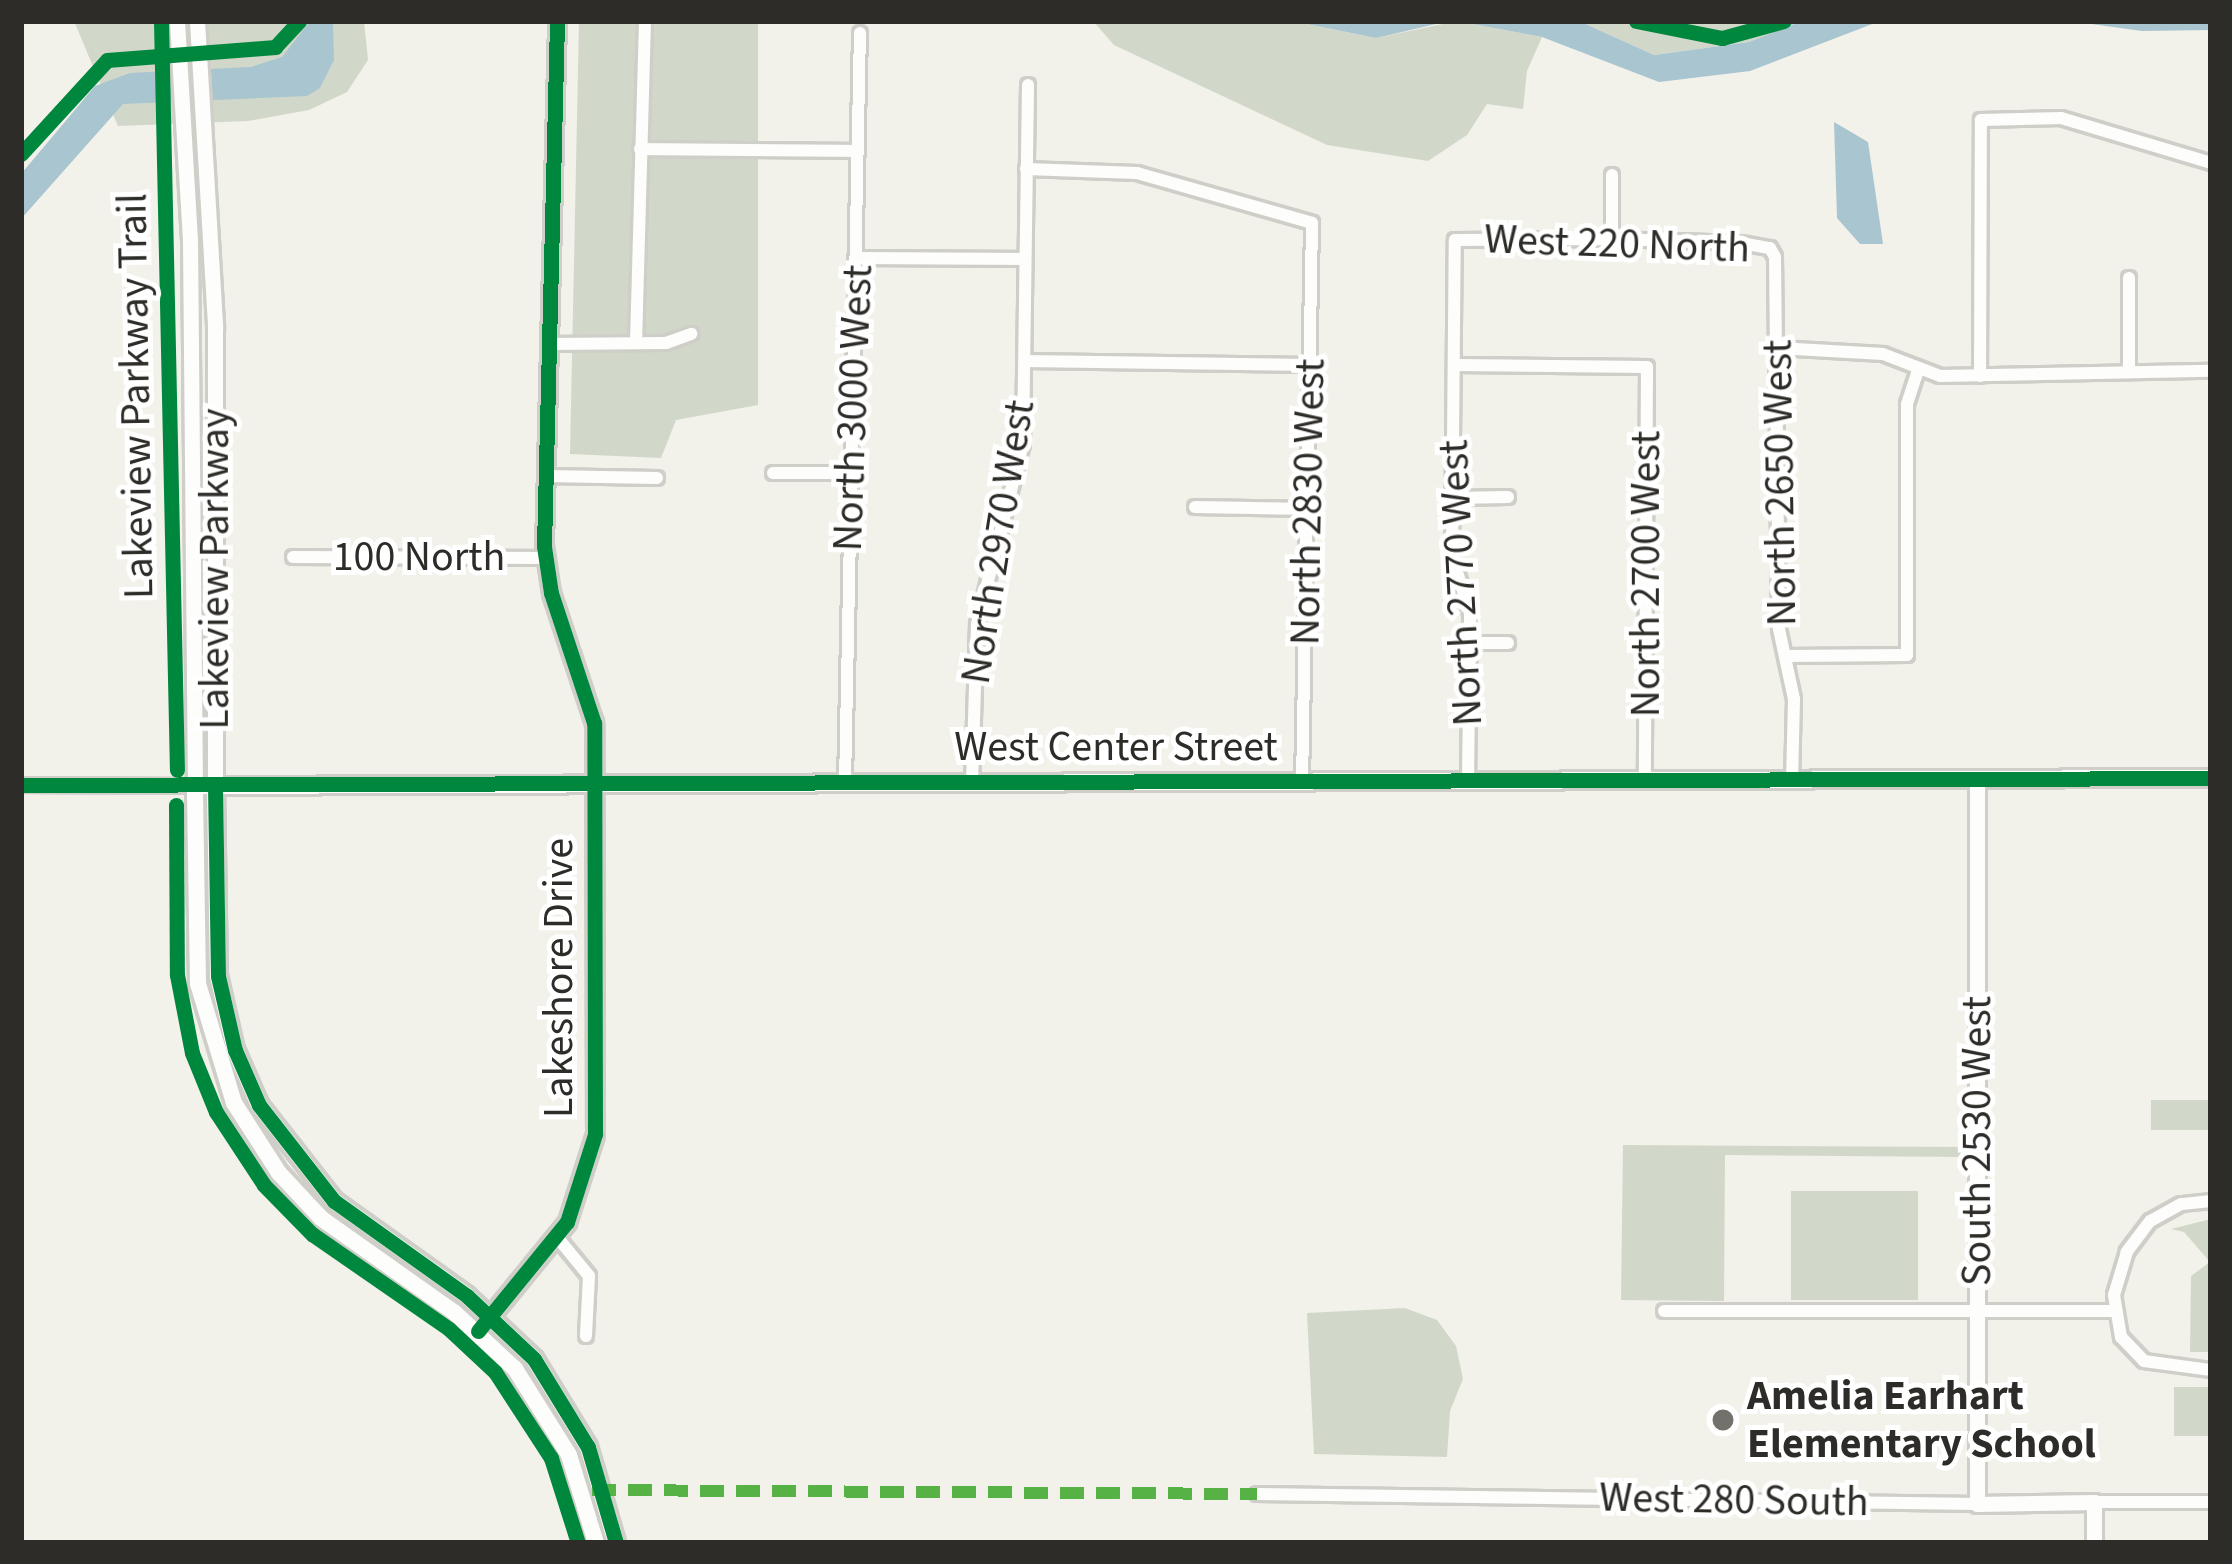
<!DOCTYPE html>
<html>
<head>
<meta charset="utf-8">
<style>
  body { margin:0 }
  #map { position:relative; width:2232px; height:1564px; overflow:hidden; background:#f2f1ea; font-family:"Source Sans 3",sans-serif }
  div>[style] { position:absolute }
  .green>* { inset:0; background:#d1d8ca; transform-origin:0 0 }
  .water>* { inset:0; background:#a8c5d0 }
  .roads { filter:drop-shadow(3px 0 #cfcec8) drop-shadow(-3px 0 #cfcec8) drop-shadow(0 3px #cfcec8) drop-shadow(0 -3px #cfcec8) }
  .minor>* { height:12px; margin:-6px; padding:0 6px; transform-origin:6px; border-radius:6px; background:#fdfdfc }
  .tertiary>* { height:15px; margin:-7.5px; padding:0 7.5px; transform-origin:7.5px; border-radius:7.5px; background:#fdfdfc }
  .secondary>* { height:16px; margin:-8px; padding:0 8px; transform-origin:8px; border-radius:8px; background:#fdfdfc }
  .quiet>* { height:12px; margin-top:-6px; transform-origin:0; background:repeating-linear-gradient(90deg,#56b245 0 24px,transparent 0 36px) }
  .cycleway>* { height:15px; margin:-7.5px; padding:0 7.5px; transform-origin:7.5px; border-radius:7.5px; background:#00873e }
  .dots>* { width:33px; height:33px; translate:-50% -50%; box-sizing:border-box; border:6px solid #fff; border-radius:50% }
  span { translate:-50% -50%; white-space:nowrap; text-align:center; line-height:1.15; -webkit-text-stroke:10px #fff; paint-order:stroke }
  .street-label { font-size:42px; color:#2e2c28 }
  .poi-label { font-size:42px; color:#2e2c28; font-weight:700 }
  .left { translate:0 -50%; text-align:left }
  .frame { position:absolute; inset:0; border:24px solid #2e2c28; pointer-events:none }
</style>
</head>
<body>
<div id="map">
  <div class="green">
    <i style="clip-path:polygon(74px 21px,364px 21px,368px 60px,347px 92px,309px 110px,248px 121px,118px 126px)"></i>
    <i style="clip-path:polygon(579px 21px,758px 21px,758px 405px,676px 420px,661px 458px,570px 454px)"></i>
    <i style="clip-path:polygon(1093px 21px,1292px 21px,1376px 38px,1457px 21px,1542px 37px,1527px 71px,1523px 109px,1487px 104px,1467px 135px,1428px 161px,1327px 145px,1114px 45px)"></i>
    <i style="clip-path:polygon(1579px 21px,1802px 21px,1749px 42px,1654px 55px)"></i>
    <i style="left:2211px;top:1100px;width:30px;height:60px;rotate:90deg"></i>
    <i style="clip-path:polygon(1623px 1145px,1963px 1147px,1963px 1157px,1725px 1155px,1724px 1301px,1621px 1300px)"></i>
    <i style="left:1791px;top:1191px;width:127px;height:109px"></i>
    <i style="clip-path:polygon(2211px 1219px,2211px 1352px,2190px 1352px,2191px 1276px,2210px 1262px,2184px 1232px,2171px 1229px)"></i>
    <i style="clip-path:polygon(1405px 1308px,1437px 1320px,1456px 1346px,1463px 1379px,1450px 1411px,1447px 1457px,1314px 1454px,1307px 1313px)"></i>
    <i style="left:2174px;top:1387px;width:37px;height:49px"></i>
  </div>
  <div class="water">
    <i style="clip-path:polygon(310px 21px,333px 21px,334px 60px,320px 88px,307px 96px,123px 104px,21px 219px,21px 174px,95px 86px,130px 73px,251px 67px,282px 57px)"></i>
    <i style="clip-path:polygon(1292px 21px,1449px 21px,1376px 38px)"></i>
    <i style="clip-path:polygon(1457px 21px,1579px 21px,1654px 55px,1749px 42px,1802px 21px,1880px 21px,1750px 71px,1659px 82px,1542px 37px)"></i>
    <i style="clip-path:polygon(2070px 21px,2211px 21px,2211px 30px,2142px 31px)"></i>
    <i style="clip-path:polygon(1834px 122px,1868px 142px,1883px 244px,1860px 244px,1837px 218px)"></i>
  </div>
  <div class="roads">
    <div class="minor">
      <i style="left:640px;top:149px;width:218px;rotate:0.5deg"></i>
      <i style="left:1026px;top:169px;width:111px;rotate:2.1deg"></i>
      <i style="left:1137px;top:173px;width:182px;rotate:15.9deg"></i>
      <i style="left:1312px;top:223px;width:559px;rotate:91.02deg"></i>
      <i style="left:1612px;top:239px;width:64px;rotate:-90deg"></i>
      <i style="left:860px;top:258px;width:165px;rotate:0.3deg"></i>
      <i style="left:2129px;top:278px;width:94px;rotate:90deg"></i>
      <i style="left:636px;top:343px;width:322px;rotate:-88.4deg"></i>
      <i style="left:548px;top:344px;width:118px;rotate:-0.5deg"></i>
      <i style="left:666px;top:343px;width:27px;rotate:-20deg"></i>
      <i style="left:1778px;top:348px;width:105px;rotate:3.3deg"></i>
      <i style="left:1883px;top:354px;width:61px;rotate:21.1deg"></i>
      <i style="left:1940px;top:376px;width:271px;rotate:-1.1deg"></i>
      <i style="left:1025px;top:361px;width:286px;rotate:0.8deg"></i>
      <i style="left:1455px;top:365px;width:192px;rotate:0.6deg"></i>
      <i style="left:1647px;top:367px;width:415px;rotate:90.3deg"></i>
      <i style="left:1980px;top:376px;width:256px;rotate:-89.8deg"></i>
      <i style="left:1981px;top:120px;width:80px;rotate:-1.4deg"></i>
      <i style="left:2061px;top:118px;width:157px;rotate:16.7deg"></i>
      <i style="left:773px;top:473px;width:74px"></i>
      <i style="left:545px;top:476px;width:112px;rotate:1deg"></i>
      <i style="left:1453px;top:498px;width:55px;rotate:-1deg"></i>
      <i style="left:1195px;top:507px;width:114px;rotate:1deg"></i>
      <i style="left:293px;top:557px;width:252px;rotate:0.2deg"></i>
      <i style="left:1470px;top:643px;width:38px"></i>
      <i style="left:1786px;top:656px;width:121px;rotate:-0.5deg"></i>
      <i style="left:1907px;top:655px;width:251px;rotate:-90deg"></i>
      <i style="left:1907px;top:404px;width:36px;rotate:-72deg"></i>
      <i style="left:1468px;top:782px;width:169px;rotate:-89.3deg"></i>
      <i style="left:1470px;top:613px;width:60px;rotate:-107.5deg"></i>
      <i style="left:1452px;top:556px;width:316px;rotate:-89.5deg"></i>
      <i style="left:1455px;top:240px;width:157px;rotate:-0.4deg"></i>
      <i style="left:1612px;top:239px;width:129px;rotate:1.8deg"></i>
      <i style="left:1741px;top:243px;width:29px;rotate:10deg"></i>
      <i style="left:1770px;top:248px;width:10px;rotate:61deg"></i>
      <i style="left:1775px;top:257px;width:372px;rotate:89.4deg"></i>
      <i style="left:1779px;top:629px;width:72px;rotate:77.9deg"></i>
      <i style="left:1794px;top:699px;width:81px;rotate:91.4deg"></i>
      <i style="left:972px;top:783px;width:159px;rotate:-88.2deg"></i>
      <i style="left:977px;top:624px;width:186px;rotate:-75.7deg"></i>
      <i style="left:1023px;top:444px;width:359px;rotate:-89.2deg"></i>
      <i style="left:845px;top:784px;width:751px;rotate:-88.86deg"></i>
      <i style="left:21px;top:785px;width:174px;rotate:0.3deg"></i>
      <i style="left:2211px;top:1201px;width:30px;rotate:174deg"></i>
      <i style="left:2181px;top:1204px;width:35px;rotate:151deg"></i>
      <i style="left:2150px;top:1221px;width:39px;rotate:127deg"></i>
      <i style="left:2127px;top:1252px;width:45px;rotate:106.8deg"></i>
      <i style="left:2114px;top:1295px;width:43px;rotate:80.5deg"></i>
      <i style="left:2121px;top:1337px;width:33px;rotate:46deg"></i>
      <i style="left:2144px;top:1361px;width:68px;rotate:7.7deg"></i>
      <i style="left:557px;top:1237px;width:50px;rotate:50.6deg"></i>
      <i style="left:589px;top:1276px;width:60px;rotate:92.9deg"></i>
      <i style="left:1664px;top:1311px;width:450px"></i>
      <i style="left:1257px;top:1494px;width:720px;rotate:0.8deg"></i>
      <i style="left:2094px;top:1502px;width:117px"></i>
    </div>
    <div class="tertiary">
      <i style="left:177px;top:21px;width:219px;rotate:86.6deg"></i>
      <i style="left:190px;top:240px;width:546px;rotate:89.48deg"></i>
      <i style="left:197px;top:21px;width:308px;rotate:86.6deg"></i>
      <i style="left:215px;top:328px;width:458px;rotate:90deg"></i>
      <i style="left:1977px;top:779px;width:725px;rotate:90deg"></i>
      <i style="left:1977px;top:1504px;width:117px;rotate:-1deg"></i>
      <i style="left:2094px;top:1502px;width:41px;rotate:90deg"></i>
      <i style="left:483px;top:1325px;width:133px;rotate:-50.8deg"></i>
      <i style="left:567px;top:1222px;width:92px;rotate:-72.3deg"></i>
      <i style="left:595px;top:1134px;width:411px;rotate:-90.1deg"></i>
      <i style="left:594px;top:723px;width:137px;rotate:-108.3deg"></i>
      <i style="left:551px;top:593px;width:48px;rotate:-98.5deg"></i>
      <i style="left:544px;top:546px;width:525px;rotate:-88.58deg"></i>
    </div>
    <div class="secondary">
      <i style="left:215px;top:786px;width:190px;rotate:89.1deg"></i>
      <i style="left:218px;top:976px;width:76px;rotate:77.1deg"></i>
      <i style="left:235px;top:1050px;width:60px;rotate:66.4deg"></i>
      <i style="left:259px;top:1105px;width:122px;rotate:52deg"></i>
      <i style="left:334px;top:1201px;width:163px;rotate:35.5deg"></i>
      <i style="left:467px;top:1296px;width:92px;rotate:43.2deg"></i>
      <i style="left:534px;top:1359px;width:103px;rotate:58.5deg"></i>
      <i style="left:588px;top:1447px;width:100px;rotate:73.7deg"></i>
      <i style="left:596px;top:1543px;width:92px;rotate:-107.1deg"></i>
      <i style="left:569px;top:1455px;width:102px;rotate:-122.1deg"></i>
      <i style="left:515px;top:1369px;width:82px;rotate:-137deg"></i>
      <i style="left:455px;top:1313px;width:164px;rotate:-144.7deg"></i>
      <i style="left:321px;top:1218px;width:62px;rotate:-133deg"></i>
      <i style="left:279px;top:1173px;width:83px;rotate:-122.7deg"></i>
      <i style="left:234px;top:1103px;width:124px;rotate:-106.8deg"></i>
      <i style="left:198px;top:984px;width:198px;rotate:-90.9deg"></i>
      <i style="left:195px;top:786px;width:2016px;rotate:-0.23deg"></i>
    </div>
  </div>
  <div class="quiet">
    <i style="left:592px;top:1490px;width:665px;rotate:0.34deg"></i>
  </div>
  <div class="cycleway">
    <i style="left:161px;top:21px;width:749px;rotate:88.78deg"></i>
    <i style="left:1636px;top:21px;width:88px;rotate:11.2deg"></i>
    <i style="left:1722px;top:38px;width:64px;rotate:-15.3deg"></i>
    <i style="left:21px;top:154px;width:127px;rotate:-47.5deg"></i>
    <i style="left:107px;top:60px;width:169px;rotate:-4.4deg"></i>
    <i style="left:275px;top:47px;width:35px;rotate:-47deg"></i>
    <i style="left:21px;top:785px;width:2190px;rotate:-0.18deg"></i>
    <i style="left:215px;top:786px;width:190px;rotate:89.1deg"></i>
    <i style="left:218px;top:976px;width:76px;rotate:77.1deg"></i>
    <i style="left:235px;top:1050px;width:60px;rotate:66.4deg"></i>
    <i style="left:259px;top:1105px;width:122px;rotate:52deg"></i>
    <i style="left:334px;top:1201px;width:163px;rotate:35.5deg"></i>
    <i style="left:467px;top:1296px;width:92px;rotate:43.2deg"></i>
    <i style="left:534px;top:1359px;width:103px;rotate:58.5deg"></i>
    <i style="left:588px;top:1447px;width:100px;rotate:73.7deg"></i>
    <i style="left:176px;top:805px;width:170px;rotate:89.7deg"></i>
    <i style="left:177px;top:975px;width:79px;rotate:79.1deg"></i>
    <i style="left:192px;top:1053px;width:64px;rotate:67.9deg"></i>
    <i style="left:216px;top:1112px;width:87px;rotate:56.7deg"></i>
    <i style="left:264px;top:1185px;width:69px;rotate:45.6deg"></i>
    <i style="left:312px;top:1234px;width:167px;rotate:34.7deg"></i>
    <i style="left:449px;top:1329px;width:63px;rotate:43.1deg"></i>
    <i style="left:495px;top:1372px;width:103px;rotate:56.9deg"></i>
    <i style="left:551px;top:1458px;width:89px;rotate:72.4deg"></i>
    <i style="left:478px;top:1331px;width:141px;rotate:-50.8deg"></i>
    <i style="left:567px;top:1222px;width:92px;rotate:-72.3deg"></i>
    <i style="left:595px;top:1134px;width:411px;rotate:-90.1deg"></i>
    <i style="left:594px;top:723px;width:137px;rotate:-108.3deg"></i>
    <i style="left:551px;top:593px;width:48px;rotate:-98.5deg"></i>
    <i style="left:544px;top:546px;width:525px;rotate:-88.58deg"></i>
  </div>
  <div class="dots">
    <i style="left:1723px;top:1420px;background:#73716c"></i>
  </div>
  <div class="street-label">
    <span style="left:1617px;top:244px;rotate:2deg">West 220 North</span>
    <span style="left:136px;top:396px;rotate:-91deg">Lakeview Parkway Trail</span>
    <span style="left:853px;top:408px;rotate:-88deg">North 3000 West</span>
    <span style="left:1780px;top:483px;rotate:-91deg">North 2650 West</span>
    <span style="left:1308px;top:502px;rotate:-89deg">North 2830 West</span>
    <span style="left:998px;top:542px;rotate:-81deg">North 2970 West</span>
    <span style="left:419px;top:557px">100 North</span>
    <span style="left:215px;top:569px;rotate:-90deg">Lakeview Parkway</span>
    <span style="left:1646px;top:574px;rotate:-90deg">North 2700 West</span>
    <span style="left:1461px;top:583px;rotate:-93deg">North 2770 West</span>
    <span style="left:1116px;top:747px">West Center Street</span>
    <span style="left:559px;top:978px;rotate:-90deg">Lakeshore Drive</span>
    <span style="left:1977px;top:1141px;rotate:-90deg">South 2530 West</span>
    <span style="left:1734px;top:1500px;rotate:1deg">West 280 South</span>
  </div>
  <div class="poi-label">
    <span class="left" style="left:1747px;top:1420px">Amelia Earhart<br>Elementary School</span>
  </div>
  <div class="frame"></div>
</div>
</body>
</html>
